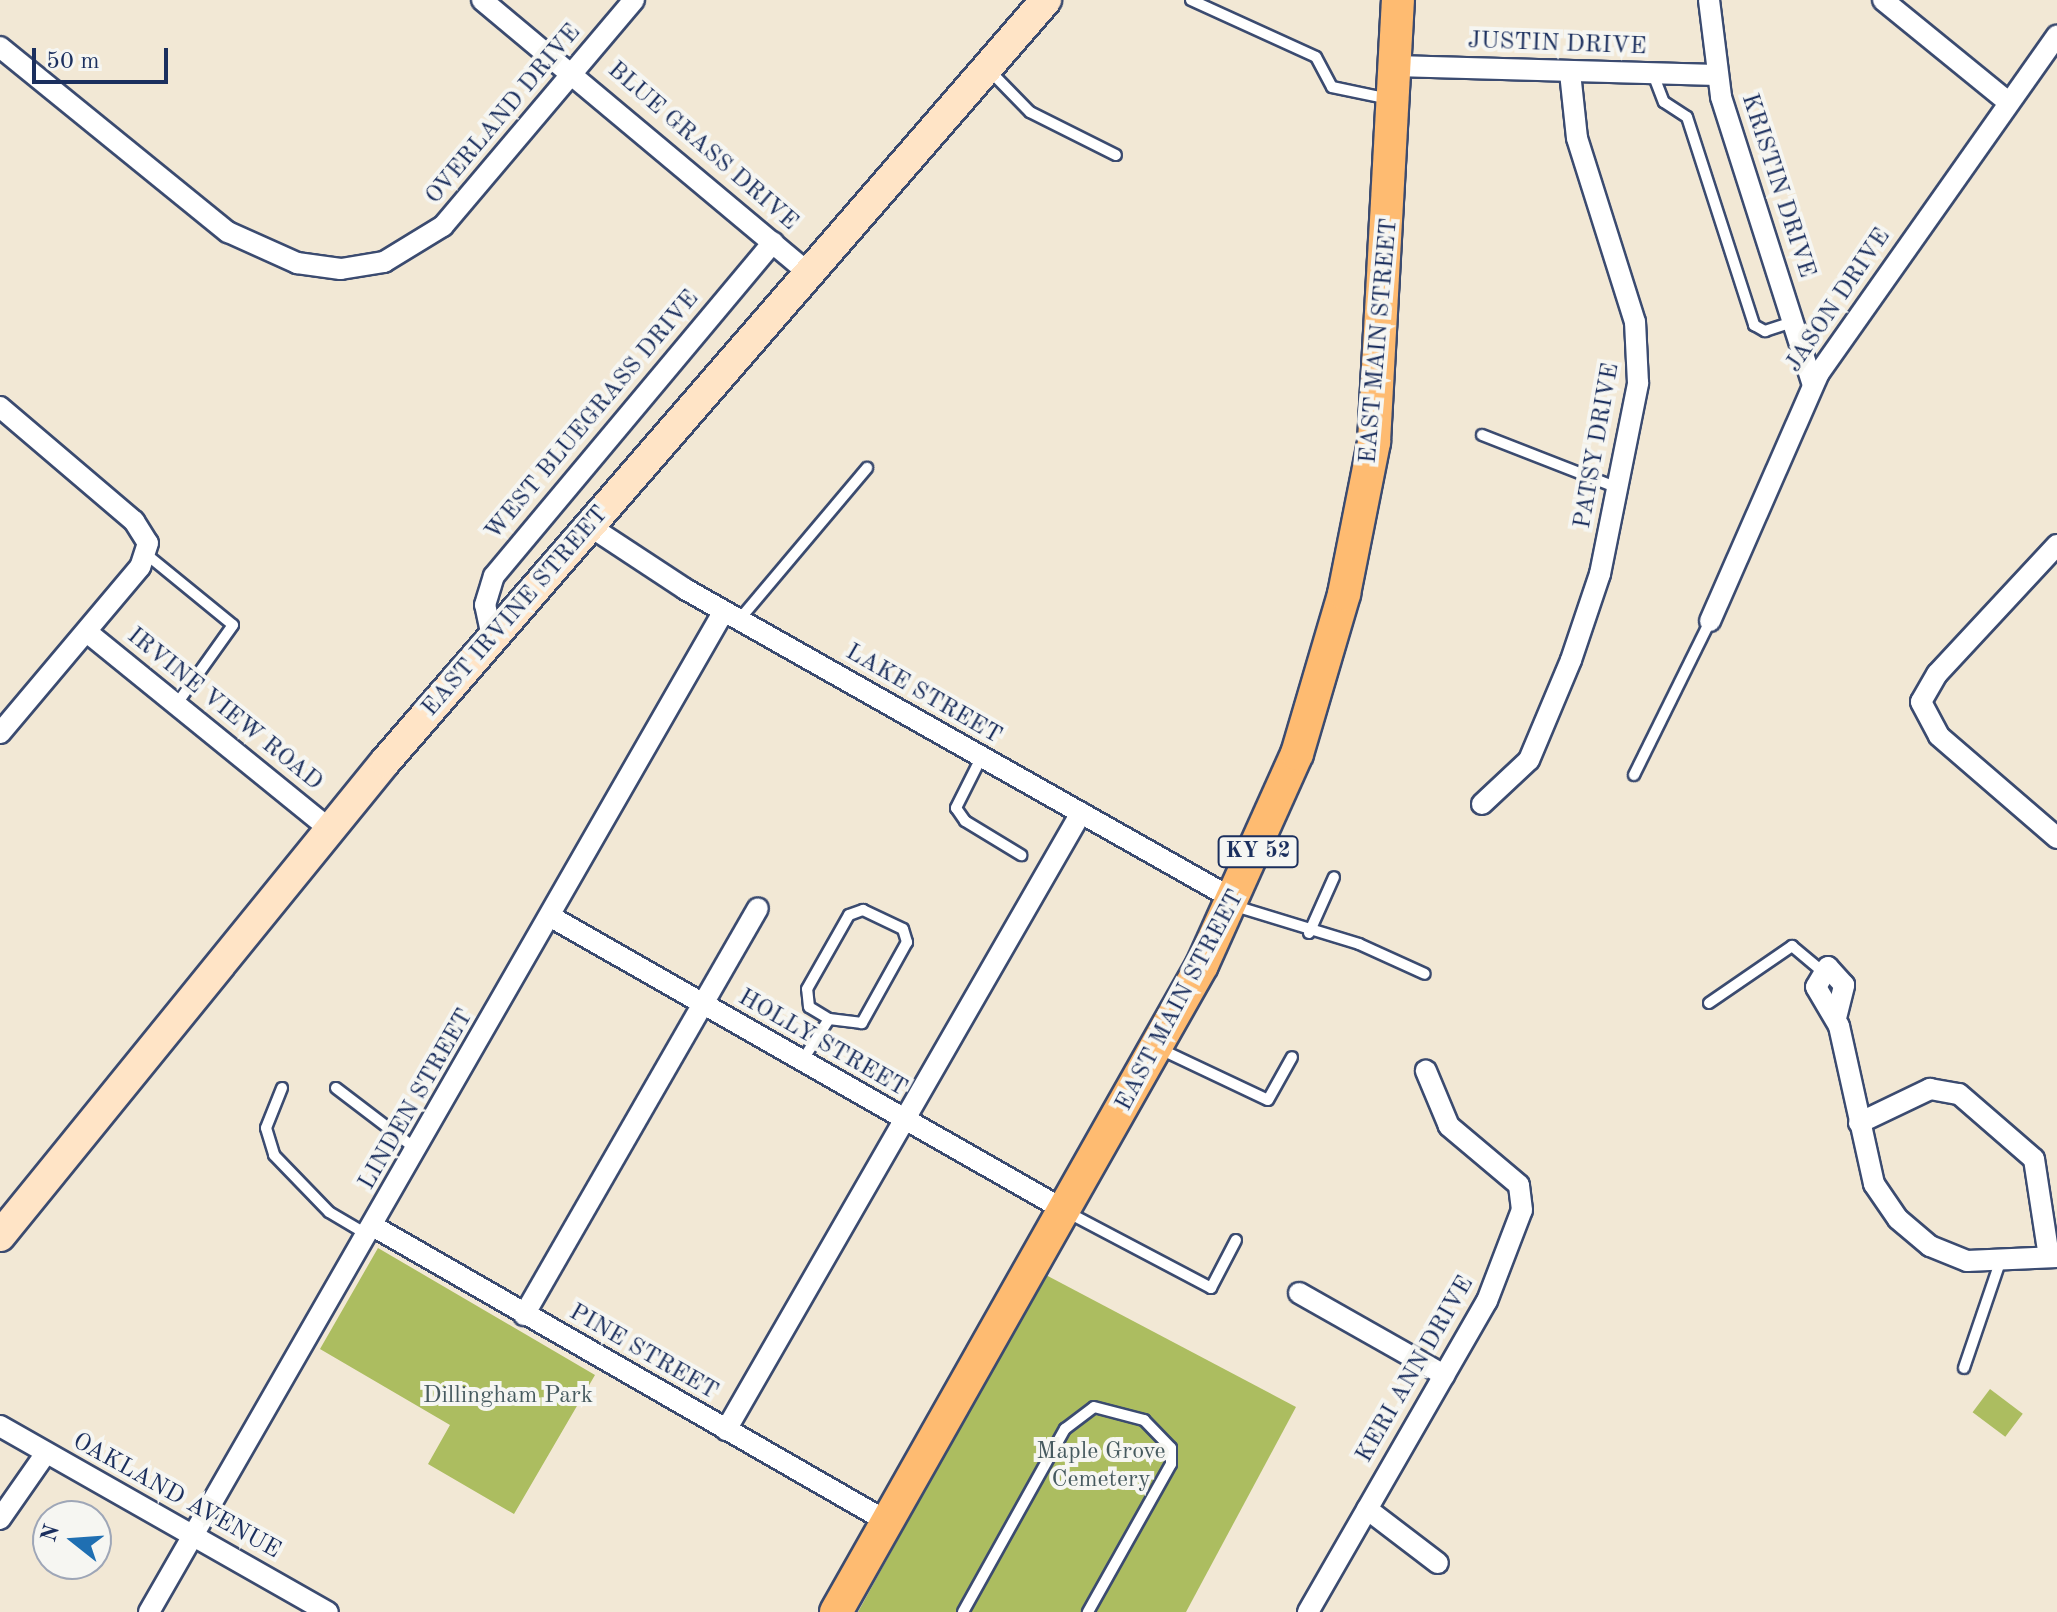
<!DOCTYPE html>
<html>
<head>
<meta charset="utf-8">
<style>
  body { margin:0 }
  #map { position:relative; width:2057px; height:1612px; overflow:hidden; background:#f2e8d5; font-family:"Old Standard TT",serif }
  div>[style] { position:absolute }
  .green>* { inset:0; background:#acbd60; transform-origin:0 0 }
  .roads { filter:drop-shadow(2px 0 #3b4b70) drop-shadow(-2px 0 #3b4b70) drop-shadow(0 2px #3b4b70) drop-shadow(0 -2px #3b4b70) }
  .lane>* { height:10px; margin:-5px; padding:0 5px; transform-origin:5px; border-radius:5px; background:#fff }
  .street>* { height:20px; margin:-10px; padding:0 10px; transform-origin:10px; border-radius:10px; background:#fff }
  .secondary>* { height:30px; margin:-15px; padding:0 15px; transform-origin:15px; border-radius:15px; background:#ffe4c6 }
  .primary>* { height:32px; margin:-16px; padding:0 16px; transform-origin:16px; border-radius:16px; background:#febb71 }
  span { translate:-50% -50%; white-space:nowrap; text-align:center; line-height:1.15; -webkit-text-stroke:8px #f6f6f2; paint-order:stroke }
  .shield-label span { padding:2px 6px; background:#f6f6f2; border:2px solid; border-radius:6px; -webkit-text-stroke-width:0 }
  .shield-label { font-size:22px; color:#1b2f5e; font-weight:700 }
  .street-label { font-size:24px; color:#1b2f5e }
  .park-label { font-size:24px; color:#465a5f }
  .north { position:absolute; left:32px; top:1500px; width:80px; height:80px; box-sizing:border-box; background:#f6f6f2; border:2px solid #9ea6b7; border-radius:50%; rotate:287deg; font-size:22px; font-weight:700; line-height:32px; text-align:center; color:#1b2f5e }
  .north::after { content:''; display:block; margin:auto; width:28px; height:36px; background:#1f6fb2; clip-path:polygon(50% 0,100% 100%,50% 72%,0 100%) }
  .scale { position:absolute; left:32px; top:48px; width:136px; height:36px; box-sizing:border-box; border:4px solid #1b2f5e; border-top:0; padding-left:10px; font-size:24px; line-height:28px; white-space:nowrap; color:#1b2f5e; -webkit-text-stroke:6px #f6f6f2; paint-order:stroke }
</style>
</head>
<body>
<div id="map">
  <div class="green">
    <i style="clip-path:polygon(378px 1248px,595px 1375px,514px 1514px,428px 1464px,450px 1425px,320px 1349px)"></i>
    <i style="clip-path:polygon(1044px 1274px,1296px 1407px,1186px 1612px,858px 1612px)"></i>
    <i style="left:1990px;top:1389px;width:41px;height:29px;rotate:37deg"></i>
  </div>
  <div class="roads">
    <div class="lane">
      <i style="left:1191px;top:0;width:137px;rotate:24.5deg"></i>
      <i style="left:1316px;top:57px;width:34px;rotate:62deg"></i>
      <i style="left:1332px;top:87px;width:58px;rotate:11.9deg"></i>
      <i style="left:989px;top:70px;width:59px;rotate:45.7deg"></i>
      <i style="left:1030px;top:112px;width:96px;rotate:26.6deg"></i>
      <i style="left:1653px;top:74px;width:30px;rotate:69deg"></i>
      <i style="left:1664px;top:102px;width:27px;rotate:33deg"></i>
      <i style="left:1687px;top:117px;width:219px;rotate:72.1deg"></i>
      <i style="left:1754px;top:325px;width:13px;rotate:29deg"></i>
      <i style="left:1765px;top:331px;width:29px;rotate:-18deg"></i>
      <i style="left:1482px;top:435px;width:146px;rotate:21.3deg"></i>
      <i style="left:146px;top:554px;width:112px;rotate:39.2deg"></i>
      <i style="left:233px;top:625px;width:98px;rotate:125.5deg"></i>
      <i style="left:739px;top:620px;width:199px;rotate:-49.9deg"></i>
      <i style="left:981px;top:758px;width:56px;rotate:116.6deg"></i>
      <i style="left:956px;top:808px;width:16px;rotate:55deg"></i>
      <i style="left:965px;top:821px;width:66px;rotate:31.3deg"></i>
      <i style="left:1634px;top:775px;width:172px;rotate:-63.7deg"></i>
      <i style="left:1235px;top:906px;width:130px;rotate:17deg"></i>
      <i style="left:1359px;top:944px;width:72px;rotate:24.4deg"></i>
      <i style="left:1309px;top:933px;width:61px;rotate:-65.9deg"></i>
      <i style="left:1709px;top:1003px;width:101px;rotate:-34.5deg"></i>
      <i style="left:1792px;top:946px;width:38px;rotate:40deg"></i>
      <i style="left:1160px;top:1049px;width:119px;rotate:25.3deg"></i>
      <i style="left:1268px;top:1100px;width:49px;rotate:-60.8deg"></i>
      <i style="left:802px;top:1061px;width:50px;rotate:-57.3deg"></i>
      <i style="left:829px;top:1019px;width:23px;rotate:-149deg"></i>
      <i style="left:809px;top:1007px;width:18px;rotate:-96deg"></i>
      <i style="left:807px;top:989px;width:85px;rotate:-60.4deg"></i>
      <i style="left:849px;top:915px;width:15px;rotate:-20deg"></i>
      <i style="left:863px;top:910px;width:44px;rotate:25.4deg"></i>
      <i style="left:903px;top:929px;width:14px;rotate:73deg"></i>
      <i style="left:907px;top:942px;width:93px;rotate:119.1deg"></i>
      <i style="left:862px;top:1023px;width:33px;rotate:-173deg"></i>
      <i style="left:282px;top:1088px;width:43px;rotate:111.8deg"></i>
      <i style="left:266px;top:1128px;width:28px;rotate:73deg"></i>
      <i style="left:274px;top:1155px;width:79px;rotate:46deg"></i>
      <i style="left:329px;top:1212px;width:45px;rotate:30.5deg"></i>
      <i style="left:336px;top:1088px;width:101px;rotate:37.3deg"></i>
      <i style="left:1067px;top:1212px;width:163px;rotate:27.8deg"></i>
      <i style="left:1211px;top:1288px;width:54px;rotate:-62.5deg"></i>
      <i style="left:1964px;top:1368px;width:112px;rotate:-71.2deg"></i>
      <i style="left:963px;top:1612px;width:210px;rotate:-60.9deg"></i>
      <i style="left:1065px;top:1429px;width:36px;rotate:-37deg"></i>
      <i style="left:1094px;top:1407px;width:52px;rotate:14.6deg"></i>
      <i style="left:1144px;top:1420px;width:39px;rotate:46deg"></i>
      <i style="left:1171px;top:1448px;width:16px;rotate:90deg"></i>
      <i style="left:1171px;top:1464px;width:170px;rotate:119.3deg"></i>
    </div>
    <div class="street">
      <i style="left:482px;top:0;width:429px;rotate:39.9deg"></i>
      <i style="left:1709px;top:0;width:98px;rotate:82.9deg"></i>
      <i style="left:1721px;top:97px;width:302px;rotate:72.3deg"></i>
      <i style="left:1883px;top:0;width:161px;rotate:39.2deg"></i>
      <i style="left:0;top:47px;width:294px;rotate:39.1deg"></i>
      <i style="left:228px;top:232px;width:76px;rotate:24.2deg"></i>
      <i style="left:297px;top:263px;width:44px;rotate:7.8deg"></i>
      <i style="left:341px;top:269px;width:44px;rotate:-9.2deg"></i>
      <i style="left:384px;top:262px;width:69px;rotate:-31.4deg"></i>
      <i style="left:443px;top:226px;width:296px;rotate:-49.8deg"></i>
      <i style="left:1396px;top:66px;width:320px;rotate:1.6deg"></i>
      <i style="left:0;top:407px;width:176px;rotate:40.4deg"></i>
      <i style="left:134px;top:521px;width:26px;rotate:58deg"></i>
      <i style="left:148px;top:543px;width:25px;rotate:108deg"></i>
      <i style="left:140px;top:567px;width:217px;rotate:130.1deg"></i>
      <i style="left:591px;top:527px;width:113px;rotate:33.4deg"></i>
      <i style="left:685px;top:589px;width:632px;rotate:29.49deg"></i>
      <i style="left:2057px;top:545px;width:176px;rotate:132.9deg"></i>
      <i style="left:1937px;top:674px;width:32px;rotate:120deg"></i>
      <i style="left:1921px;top:702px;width:38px;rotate:62deg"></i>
      <i style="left:1939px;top:736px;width:156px;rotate:40.8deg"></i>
      <i style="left:1710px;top:621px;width:271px;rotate:-66.3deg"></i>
      <i style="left:1819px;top:373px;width:413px;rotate:-54.8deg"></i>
      <i style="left:87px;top:632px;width:312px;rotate:39.1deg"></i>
      <i style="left:492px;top:637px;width:33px;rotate:-102deg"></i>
      <i style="left:485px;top:605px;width:30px;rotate:-73deg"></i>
      <i style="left:494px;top:576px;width:435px;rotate:-50.1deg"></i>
      <i style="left:1482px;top:804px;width:64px;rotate:-43.1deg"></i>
      <i style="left:1529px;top:760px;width:108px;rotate:-67.2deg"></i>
      <i style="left:1571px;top:660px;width:91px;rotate:-71.4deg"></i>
      <i style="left:1600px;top:574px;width:195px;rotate:-78.7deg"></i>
      <i style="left:1638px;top:383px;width:61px;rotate:-92.8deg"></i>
      <i style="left:1635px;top:322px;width:193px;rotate:-107.5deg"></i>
      <i style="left:1577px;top:138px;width:66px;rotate:-96.1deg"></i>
      <i style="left:553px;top:918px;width:591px;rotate:29.73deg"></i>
      <i style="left:1836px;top:1018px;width:34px;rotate:-76deg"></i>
      <i style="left:1844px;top:985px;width:24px;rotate:-132deg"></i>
      <i style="left:1828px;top:967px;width:23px;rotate:121deg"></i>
      <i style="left:1816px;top:987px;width:45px;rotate:59.5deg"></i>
      <i style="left:1839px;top:1026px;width:162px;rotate:77.5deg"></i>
      <i style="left:1874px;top:1184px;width:42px;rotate:55.6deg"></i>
      <i style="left:1898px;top:1219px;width:42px;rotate:40.2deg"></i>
      <i style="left:1930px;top:1246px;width:40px;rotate:22deg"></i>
      <i style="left:1967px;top:1261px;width:90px;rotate:-2.5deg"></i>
      <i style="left:1859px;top:1123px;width:79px;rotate:-25.6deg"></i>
      <i style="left:1930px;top:1089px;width:29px;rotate:10deg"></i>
      <i style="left:1959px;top:1094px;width:99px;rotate:40.9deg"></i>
      <i style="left:2034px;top:1159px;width:99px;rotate:81.3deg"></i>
      <i style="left:373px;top:1226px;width:594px;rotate:29.89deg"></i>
      <i style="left:1299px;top:1293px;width:167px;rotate:29.5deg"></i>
      <i style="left:524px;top:1315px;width:469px;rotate:-60.1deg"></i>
      <i style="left:0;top:1426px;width:377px;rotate:29.6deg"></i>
      <i style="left:726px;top:1430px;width:712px;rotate:-60.09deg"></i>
      <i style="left:1367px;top:1509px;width:89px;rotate:37.3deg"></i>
      <i style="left:0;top:1519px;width:80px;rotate:-55.1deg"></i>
      <i style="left:149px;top:1612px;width:1154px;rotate:-60.13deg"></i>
      <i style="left:1308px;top:1612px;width:359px;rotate:-60.1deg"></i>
      <i style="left:1487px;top:1301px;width:97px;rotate:-69deg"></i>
      <i style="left:1522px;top:1210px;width:25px;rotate:-97deg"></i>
      <i style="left:1519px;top:1185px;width:92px;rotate:-139.9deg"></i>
      <i style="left:1449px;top:1126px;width:60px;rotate:-112.7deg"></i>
    </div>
    <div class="secondary">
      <i style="left:0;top:1236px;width:611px;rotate:-50.92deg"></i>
      <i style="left:385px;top:762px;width:1009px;rotate:-49.06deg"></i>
    </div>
    <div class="primary">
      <i style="left:836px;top:1612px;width:743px;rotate:-60.5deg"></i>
      <i style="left:1202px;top:965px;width:231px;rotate:-65.8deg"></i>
      <i style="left:1297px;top:754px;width:167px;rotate:-73.6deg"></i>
      <i style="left:1344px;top:594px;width:155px;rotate:-78.8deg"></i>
      <i style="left:1374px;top:442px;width:443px;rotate:-86.9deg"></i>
    </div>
  </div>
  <div class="shield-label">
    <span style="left:1258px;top:852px">KY 52</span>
  </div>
  <div class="street-label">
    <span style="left:1557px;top:45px;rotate:2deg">JUSTIN DRIVE</span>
    <span style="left:504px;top:115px;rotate:-50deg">OVERLAND DRIVE</span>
    <span style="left:702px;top:147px;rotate:41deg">BLUE GRASS DRIVE</span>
    <span style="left:1777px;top:186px;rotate:72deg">KRISTIN DRIVE</span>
    <span style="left:1839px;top:301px;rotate:-56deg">JASON DRIVE</span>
    <span style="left:1380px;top:341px;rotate:-85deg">EAST MAIN STREET</span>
    <span style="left:593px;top:416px;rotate:-50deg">WEST BLUEGRASS DRIVE</span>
    <span style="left:1598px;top:446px;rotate:-80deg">PATSY DRIVE</span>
    <span style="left:516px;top:612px;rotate:-49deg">EAST IRVINE STREET</span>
    <span style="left:923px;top:695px;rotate:30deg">LAKE STREET</span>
    <span style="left:224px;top:710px;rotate:39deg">IRVINE VIEW ROAD</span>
    <span style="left:1181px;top:1001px;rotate:-62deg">EAST MAIN STREET</span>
    <span style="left:822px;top:1044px;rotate:30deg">HOLLY STREET</span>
    <span style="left:417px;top:1100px;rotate:-60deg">LINDEN STREET</span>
    <span style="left:643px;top:1353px;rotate:30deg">PINE STREET</span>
    <span style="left:1416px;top:1370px;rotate:-60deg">KERI ANN DRIVE</span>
    <span style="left:176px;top:1497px;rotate:29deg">OAKLAND AVENUE</span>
  </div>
  <div class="park-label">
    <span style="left:508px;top:1397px">Dillingham Park</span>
    <span style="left:1101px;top:1467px">Maple Grove<br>Cemetery</span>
  </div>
  <div class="north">N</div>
  <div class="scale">50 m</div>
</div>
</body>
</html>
